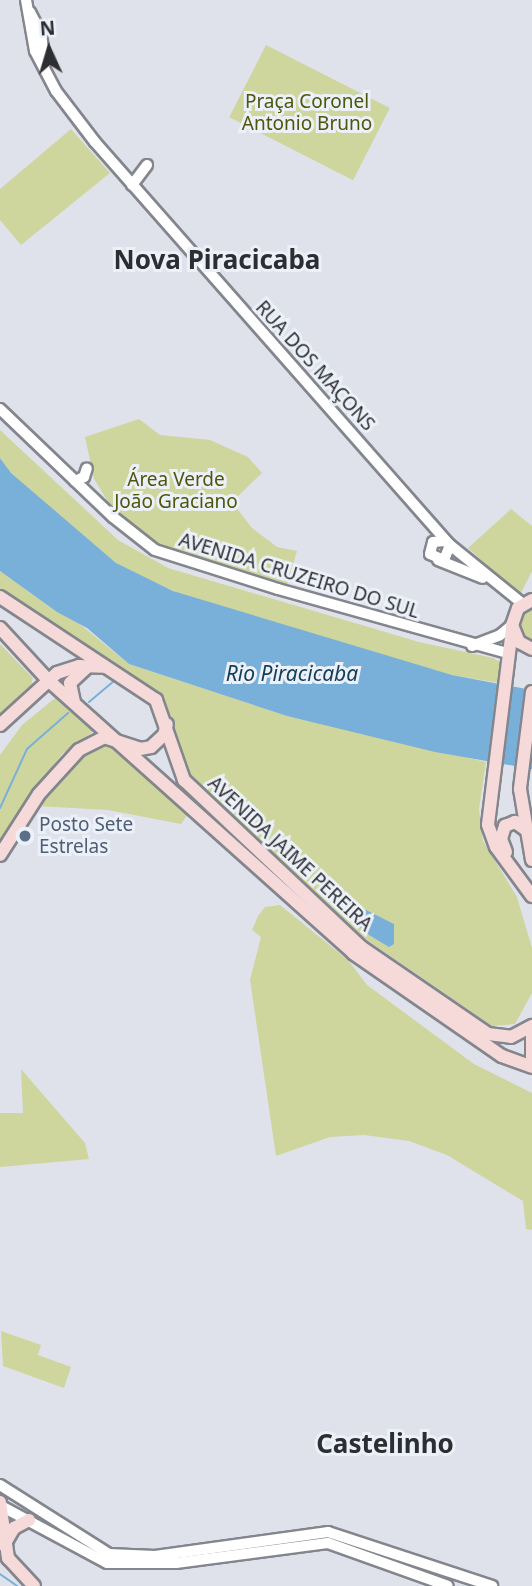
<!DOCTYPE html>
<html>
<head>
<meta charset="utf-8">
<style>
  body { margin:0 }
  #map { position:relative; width:532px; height:1586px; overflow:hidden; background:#dfe2eb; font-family:"Noto Sans",sans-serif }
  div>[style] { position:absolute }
  .green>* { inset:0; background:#ced69d; transform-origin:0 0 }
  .water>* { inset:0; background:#79b0d9 }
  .stream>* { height:2px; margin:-1px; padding:0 1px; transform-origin:1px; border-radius:1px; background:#79b0d9 }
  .roads { filter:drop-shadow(2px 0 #83868d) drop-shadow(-2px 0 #83868d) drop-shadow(0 2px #83868d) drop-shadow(0 -2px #83868d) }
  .minor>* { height:10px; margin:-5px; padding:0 5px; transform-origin:5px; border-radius:5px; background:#fff }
  .major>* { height:12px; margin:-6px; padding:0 6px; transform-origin:6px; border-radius:6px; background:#f6d9d9 }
  .dots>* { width:19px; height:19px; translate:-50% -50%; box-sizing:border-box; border:4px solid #ecf0f8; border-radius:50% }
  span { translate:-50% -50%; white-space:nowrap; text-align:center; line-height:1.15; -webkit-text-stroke:6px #ecf0f8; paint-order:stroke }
  .park-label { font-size:19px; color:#4f550b }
  .street-label { font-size:19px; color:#2d2e31 }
  .service-label { font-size:19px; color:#4e5e75 }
  .left { translate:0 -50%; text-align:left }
  .water-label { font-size:21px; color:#123e5a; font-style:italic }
  .district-label { font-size:26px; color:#2d2e31; font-weight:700 }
  .north { position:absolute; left:14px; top:14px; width:70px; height:70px; -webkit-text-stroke:5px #ecf0f8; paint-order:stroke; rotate:356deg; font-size:19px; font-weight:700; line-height:28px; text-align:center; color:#2d2e31 }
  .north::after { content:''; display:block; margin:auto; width:24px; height:32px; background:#2d2e31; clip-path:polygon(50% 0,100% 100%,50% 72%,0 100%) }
</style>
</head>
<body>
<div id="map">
  <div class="green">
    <i style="left:266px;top:45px;width:139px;height:81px;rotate:27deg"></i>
    <i style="clip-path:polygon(71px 129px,110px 173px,21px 245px,0 220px,0 189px)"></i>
    <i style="clip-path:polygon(139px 419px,160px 435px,210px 440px,248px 457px,262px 473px,232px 502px,252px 528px,277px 547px,297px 551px,287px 585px,165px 548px,113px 510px,94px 479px,85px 437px)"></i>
    <i style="clip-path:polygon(0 430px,118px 540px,168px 568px,419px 642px,493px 658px,502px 663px,499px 683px,452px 675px,201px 603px,122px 568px,14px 479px,0 458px)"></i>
    <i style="clip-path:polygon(511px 509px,532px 526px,532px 571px,520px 595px,468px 548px)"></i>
    <i style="clip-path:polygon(0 571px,57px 612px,71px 617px,129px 664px,287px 716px,486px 762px,479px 809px,483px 841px,517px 897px,532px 948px,532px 993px,515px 1024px,492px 1026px,341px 922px,200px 789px,184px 768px,165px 709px,0 593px)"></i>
    <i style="clip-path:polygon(532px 603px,532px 646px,520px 641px,515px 614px)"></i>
    <i style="clip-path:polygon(0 644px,33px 678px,30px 689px,0 718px)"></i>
    <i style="clip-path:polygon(55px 698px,94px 731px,62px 754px,15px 816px,0 843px,0 755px,22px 725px)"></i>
    <i style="clip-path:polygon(102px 743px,113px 744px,190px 811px,181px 824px,108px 810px,36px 806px,87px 750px)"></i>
    <i style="clip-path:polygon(280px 905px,348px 960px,367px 985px,474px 1064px,532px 1093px,532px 1230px,526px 1229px,523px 1201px,447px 1155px,409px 1141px,364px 1135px,330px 1137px,276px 1156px,250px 980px,261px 937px,252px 930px,258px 916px,265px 907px)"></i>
    <i style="clip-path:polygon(21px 1069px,85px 1143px,89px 1159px,0 1167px,0 1113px,23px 1113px)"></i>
    <i style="clip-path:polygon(1px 1331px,41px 1345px,38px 1355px,71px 1367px,64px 1388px,3px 1366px)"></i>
  </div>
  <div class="water">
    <i style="clip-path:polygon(0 458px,11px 473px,116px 563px,173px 591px,452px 675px,532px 690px,532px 769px,435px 752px,287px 716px,129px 664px,87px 628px,57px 612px,0 571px)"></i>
    <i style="clip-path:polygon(338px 896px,394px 924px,394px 944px,389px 947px,369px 935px,344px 913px)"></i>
  </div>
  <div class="stream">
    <i style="left:89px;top:702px;width:31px;rotate:-40deg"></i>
    <i style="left:0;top:808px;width:65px;rotate:-65.4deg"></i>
    <i style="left:27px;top:749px;width:55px;rotate:-41.3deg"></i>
    <i style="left:0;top:1574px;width:21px;rotate:35deg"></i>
  </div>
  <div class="roads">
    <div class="minor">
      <i style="left:26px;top:0;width:52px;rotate:80deg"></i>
      <i style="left:35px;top:51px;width:45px;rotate:62.3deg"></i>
      <i style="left:56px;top:91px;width:64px;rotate:52.6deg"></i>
      <i style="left:95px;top:142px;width:534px;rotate:48.64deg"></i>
      <i style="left:30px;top:12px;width:25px;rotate:63deg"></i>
      <i style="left:41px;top:34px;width:30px;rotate:82deg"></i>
      <i style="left:132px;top:185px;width:25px;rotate:-53deg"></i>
      <i style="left:0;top:409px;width:156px;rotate:43.7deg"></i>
      <i style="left:113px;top:517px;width:53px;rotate:38.2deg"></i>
      <i style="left:155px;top:550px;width:129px;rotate:17.6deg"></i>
      <i style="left:278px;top:589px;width:238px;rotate:15.6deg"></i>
      <i style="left:75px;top:481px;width:10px;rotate:-24deg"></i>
      <i style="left:84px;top:477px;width:9px;rotate:-72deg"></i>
      <i style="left:450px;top:545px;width:16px;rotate:112deg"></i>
      <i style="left:444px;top:560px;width:15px;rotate:-157deg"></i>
      <i style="left:430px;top:554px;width:12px;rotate:-76deg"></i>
      <i style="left:433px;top:542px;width:12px;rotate:-5deg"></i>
      <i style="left:445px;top:541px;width:100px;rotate:38.9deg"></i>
      <i style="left:438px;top:560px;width:48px;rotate:21.8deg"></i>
      <i style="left:472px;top:646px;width:30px;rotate:-21deg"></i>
      <i style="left:500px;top:635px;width:16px;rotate:-40deg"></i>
      <i style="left:0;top:1485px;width:129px;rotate:32.3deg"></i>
      <i style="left:109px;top:1554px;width:46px;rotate:2.5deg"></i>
      <i style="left:155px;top:1556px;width:175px;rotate:-7.9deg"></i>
      <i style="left:328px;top:1532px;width:173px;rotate:18.2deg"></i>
      <i style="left:1px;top:1506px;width:120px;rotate:28.3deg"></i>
      <i style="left:107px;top:1563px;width:69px"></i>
      <i style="left:176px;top:1563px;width:153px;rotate:-7.5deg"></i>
      <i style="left:328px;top:1543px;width:127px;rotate:19.7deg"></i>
    </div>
    <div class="major">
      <i style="left:0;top:597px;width:187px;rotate:33.4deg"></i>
      <i style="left:156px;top:700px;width:85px;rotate:70.7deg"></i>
      <i style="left:184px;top:780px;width:243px;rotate:43.3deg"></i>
      <i style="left:361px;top:947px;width:154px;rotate:34.4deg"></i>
      <i style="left:488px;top:1034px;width:23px;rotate:7deg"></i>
      <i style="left:511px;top:1037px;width:24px;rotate:-28deg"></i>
      <i style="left:532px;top:600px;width:16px;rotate:150deg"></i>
      <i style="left:518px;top:608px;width:18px;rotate:109deg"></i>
      <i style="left:512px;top:625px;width:18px;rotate:68deg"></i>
      <i style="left:519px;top:642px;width:15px;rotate:28deg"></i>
      <i style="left:0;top:628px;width:71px;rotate:47.3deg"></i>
      <i style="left:48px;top:680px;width:409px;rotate:41.8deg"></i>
      <i style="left:353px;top:953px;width:181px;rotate:34.7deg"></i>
      <i style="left:502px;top:1056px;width:32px;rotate:20deg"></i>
      <i style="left:512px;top:629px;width:197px;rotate:97deg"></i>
      <i style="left:488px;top:825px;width:23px;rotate:70deg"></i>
      <i style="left:496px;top:847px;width:61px;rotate:53.7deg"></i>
      <i style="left:532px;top:692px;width:98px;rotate:97.1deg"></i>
      <i style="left:520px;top:789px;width:72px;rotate:80.4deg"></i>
      <i style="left:74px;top:702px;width:19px;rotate:-102deg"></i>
      <i style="left:70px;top:683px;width:23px;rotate:-43deg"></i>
      <i style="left:0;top:725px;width:77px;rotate:-42.4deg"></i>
      <i style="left:57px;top:673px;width:23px;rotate:-18deg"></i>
      <i style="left:79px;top:666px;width:25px;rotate:2deg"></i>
      <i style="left:506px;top:852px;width:14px;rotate:-111deg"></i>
      <i style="left:501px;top:839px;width:14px;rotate:-73deg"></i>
      <i style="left:505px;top:826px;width:11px;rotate:-22deg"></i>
      <i style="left:515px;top:822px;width:14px;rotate:36deg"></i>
      <i style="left:0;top:855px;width:72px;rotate:-57.4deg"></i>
      <i style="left:39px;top:794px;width:59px;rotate:-47.7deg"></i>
      <i style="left:79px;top:750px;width:28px;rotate:-27deg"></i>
      <i style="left:104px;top:737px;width:38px;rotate:18deg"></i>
      <i style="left:140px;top:749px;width:11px;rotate:-10deg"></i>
      <i style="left:151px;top:747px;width:18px;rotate:-43deg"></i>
      <i style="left:164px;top:735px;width:11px;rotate:-75deg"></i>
      <i style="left:532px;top:1029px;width:29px;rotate:90deg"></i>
      <i style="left:0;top:1502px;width:57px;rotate:81.9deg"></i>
      <i style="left:8px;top:1558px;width:38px;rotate:47deg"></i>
      <i style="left:4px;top:1545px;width:20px;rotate:-60deg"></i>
      <i style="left:14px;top:1528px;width:17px;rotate:-28deg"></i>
    </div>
  </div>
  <div class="dots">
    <i style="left:25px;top:836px;background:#5c6f8a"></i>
  </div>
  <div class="park-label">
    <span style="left:307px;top:113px">Praça Coronel<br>Antonio Bruno</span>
    <span style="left:176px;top:491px">Área Verde<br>João Graciano</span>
  </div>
  <div class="street-label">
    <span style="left:315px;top:366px;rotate:48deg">RUA DOS MAÇONS</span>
    <span style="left:299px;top:576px;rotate:17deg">AVENIDA CRUZEIRO DO SUL</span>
    <span style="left:290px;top:854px;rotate:43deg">AVENIDA JAIME PEREIRA</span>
  </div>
  <div class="service-label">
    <span class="left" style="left:39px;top:836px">Posto Sete<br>Estrelas</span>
  </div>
  <div class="water-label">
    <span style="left:292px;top:673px">Rio Piracicaba</span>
  </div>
  <div class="district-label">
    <span style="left:217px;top:260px">Nova Piracicaba</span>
    <span style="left:385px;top:1444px">Castelinho</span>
  </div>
  <div class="north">N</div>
</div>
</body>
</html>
